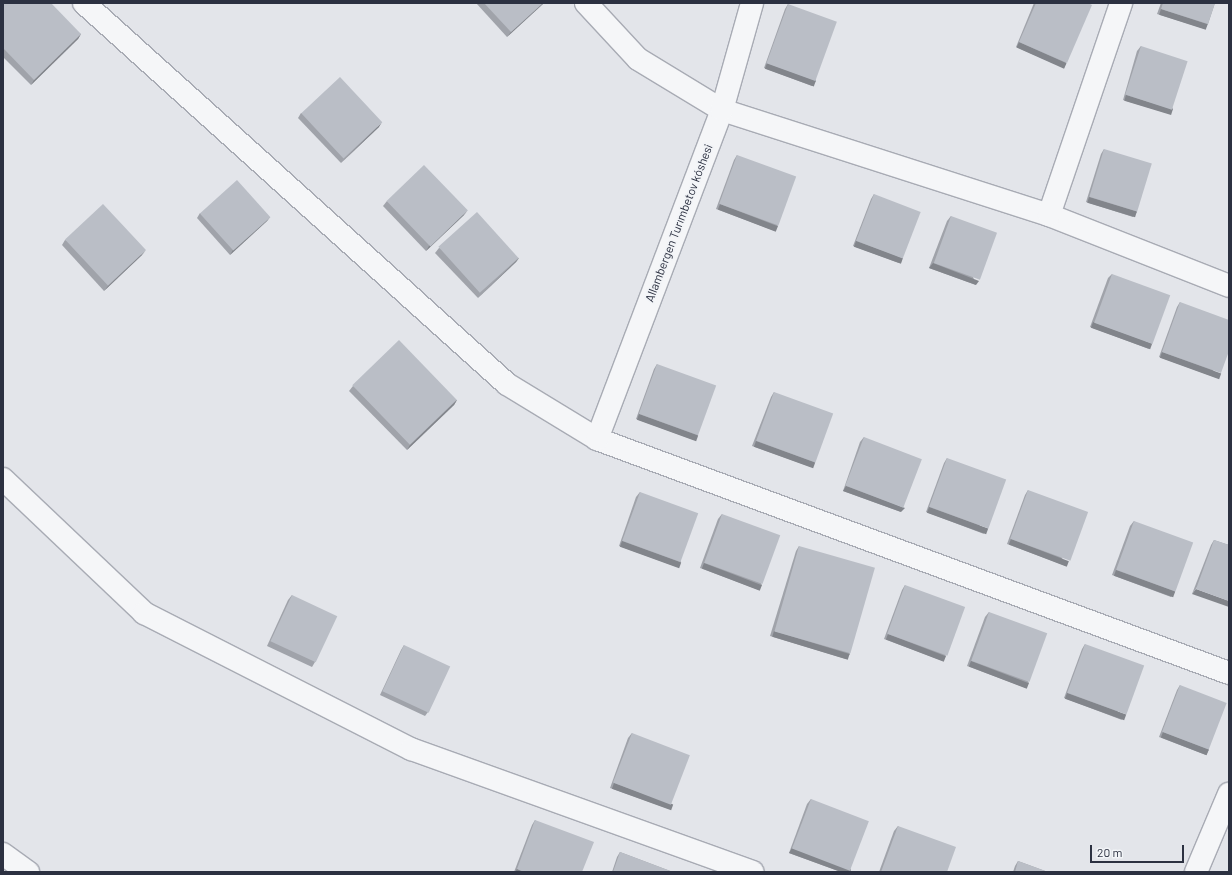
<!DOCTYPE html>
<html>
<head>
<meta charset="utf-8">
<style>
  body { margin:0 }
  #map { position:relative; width:1232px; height:875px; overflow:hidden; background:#e3e5ea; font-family:Barlow,sans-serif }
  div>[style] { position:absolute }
  .roads { filter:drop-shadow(1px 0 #a8abb4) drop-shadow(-1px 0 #a8abb4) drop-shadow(0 1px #a8abb4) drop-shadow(0 -1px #a8abb4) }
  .minor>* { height:22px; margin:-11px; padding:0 11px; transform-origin:11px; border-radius:11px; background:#f5f6f8 }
  .wall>* { inset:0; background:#a0a3aa }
  .shaded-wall>* { inset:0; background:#82858b; transform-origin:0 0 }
  .building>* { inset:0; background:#babec6; transform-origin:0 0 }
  span { translate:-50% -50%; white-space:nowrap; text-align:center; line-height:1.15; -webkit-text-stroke:3.5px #f2f4f7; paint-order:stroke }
  .street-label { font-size:12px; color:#2c3141 }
  .frame { position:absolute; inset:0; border:4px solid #2c3141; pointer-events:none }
  .scale { position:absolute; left:1090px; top:845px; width:94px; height:18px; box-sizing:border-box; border:2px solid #2c3141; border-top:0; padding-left:5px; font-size:12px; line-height:14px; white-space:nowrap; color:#2c3141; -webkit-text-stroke:3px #f2f4f7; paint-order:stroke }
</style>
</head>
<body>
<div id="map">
  <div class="roads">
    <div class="minor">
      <i style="left:84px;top:3px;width:569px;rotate:42.01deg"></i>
      <i style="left:507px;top:384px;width:105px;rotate:31.4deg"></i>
      <i style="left:597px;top:439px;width:674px;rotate:20.32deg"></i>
      <i style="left:586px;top:3px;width:76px;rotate:47.1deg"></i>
      <i style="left:638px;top:59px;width:98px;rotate:31.3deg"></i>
      <i style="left:722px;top:110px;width:343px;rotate:17.8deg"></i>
      <i style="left:1049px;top:215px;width:193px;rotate:21.5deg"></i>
      <i style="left:1049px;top:215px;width:224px;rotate:-71.2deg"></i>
      <i style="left:597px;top:439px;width:352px;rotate:-69.2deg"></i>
      <i style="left:722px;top:110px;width:111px;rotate:-74.3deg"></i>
      <i style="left:3px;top:479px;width:195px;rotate:43.5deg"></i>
      <i style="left:144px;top:613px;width:300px;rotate:27deg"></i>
      <i style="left:411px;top:749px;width:363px;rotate:19.8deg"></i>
      <i style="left:3px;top:854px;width:31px;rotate:36deg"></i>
      <i style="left:1196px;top:872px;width:85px;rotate:-67.1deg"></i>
    </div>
  </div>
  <div class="wall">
    <i style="clip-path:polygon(3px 3px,81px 34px,78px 39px,31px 85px,3px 57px)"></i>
    <i style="clip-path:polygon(476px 3px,544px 3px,507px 37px)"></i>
    <i style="clip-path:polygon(1034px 3px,1088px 3px,1064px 68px,1016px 47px)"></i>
    <i style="clip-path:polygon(1161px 3px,1215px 3px,1208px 24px,1205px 29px,1157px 14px)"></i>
    <i style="clip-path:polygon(788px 4px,816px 81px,812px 86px,764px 68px,785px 9px)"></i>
    <i style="clip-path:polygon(1141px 46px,1173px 109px,1170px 114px,1123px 100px,1137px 51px)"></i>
    <i style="clip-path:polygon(301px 113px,379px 127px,341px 163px,298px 118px)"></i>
    <i style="clip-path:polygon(1104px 149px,1137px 212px,1133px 217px,1086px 202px,1101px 154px)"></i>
    <i style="clip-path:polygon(737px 155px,778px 226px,775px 231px,716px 209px,734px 160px)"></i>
    <i style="clip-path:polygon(874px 194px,899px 263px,853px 246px,871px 199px)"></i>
    <i style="clip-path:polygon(387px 201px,464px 215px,426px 251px,383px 206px)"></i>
    <i style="clip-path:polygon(200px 213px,270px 217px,267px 221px,230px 255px,197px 218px)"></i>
    <i style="clip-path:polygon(951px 216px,976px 285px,929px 268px,947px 221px)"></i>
    <i style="clip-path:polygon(65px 240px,142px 255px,104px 291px,62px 245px)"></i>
    <i style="clip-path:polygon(439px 248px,519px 258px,516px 262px,478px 298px,435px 253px)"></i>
    <i style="clip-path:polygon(1112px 274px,1149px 349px,1090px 327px,1108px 278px)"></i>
    <i style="clip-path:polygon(1180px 302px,1217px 378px,1159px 357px,1177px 307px)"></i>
    <i style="clip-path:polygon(657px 364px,698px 435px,694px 440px,636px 419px,654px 369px)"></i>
    <i style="clip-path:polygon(353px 386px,457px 400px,454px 405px,407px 450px,349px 391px)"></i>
    <i style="clip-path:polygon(774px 392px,815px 462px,811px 467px,752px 446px,771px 397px)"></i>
    <i style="clip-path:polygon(864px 437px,901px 512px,843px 491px,860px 442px)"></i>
    <i style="clip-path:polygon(947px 458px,984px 534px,926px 512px,944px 463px)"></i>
    <i style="clip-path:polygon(1028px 490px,1066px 566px,1007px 544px,1025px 495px)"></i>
    <i style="clip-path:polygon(640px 492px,681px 562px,677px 567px,619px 546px,636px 497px)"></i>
    <i style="clip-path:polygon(722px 514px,762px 585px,759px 590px,700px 568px,718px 519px)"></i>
    <i style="clip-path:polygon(1134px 521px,1175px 592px,1171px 597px,1112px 575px,1130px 526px)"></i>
    <i style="clip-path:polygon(1214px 540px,1229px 545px,1192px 594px,1211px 545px)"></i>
    <i style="clip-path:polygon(799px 546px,850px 654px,846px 659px,770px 636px,796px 551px)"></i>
    <i style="clip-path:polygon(905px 585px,946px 656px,943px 661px,884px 639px,902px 590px)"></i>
    <i style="clip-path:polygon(292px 595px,315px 662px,312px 667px,267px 646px,288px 600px)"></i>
    <i style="clip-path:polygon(989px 612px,1029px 683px,1026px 688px,967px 666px,985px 617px)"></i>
    <i style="clip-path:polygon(1085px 644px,1122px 720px,1064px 698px,1082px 649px)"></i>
    <i style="clip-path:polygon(404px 645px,428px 712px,425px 716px,380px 695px,401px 650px)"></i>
    <i style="clip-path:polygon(1180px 685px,1209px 750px,1206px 755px,1159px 737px,1177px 690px)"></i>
    <i style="clip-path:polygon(632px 733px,669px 809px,610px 788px,628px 738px)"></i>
    <i style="clip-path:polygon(811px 799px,851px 870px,849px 872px,841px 872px,789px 853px,807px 804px)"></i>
    <i style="clip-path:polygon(535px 820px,582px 872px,514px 872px,532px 825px)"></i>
    <i style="clip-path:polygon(898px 826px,947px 872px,879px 872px,894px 831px)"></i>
    <i style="clip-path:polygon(620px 852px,673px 872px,612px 872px,617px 857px)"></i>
    <i style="clip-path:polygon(1018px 861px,1048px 872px,1013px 872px,1015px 866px)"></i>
  </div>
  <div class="shaded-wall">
    <i style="clip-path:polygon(543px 3px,544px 3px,507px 37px,511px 32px)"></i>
    <i style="left:1161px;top:9px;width:49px;height:6px;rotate:18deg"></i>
    <i style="clip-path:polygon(81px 34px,78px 39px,31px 85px,34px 80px)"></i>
    <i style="left:1019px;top:42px;width:52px;height:6px;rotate:24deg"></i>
    <i style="left:767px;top:63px;width:52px;height:6px;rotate:20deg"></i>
    <i style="left:1126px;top:95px;width:49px;height:6px;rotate:17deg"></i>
    <i style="clip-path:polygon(382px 122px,379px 127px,341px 163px)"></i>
    <i style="left:1089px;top:197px;width:50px;height:6px;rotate:17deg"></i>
    <i style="left:720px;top:204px;width:62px;height:6px;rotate:21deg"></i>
    <i style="clip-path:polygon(468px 210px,464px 215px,426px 251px,429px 246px)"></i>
    <i style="clip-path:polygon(270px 217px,267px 221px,230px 255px,233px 250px)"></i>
    <i style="left:856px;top:241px;width:50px;height:6px;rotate:20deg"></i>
    <i style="clip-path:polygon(146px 250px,142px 255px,104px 291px,108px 286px)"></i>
    <i style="clip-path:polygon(519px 258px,516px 262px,478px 298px,482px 294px)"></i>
    <i style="clip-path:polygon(933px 263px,979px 281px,976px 285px,929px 268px)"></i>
    <i style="left:1093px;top:322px;width:63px;height:6px;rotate:20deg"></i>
    <i style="left:1162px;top:352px;width:63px;height:6px;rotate:20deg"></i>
    <i style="clip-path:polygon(457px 400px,454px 405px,407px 450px,410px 445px)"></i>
    <i style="left:639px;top:414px;width:63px;height:6px;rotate:20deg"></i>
    <i style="left:756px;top:441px;width:63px;height:6px;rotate:20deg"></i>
    <i style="clip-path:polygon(846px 486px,905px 508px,901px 512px,843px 491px)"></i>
    <i style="left:929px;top:507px;width:63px;height:6px;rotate:20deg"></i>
    <i style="left:1011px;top:539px;width:62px;height:6px;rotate:21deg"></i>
    <i style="left:622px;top:541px;width:63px;height:6px;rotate:20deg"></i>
    <i style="left:704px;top:563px;width:62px;height:6px;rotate:21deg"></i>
    <i style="left:1116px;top:570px;width:63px;height:6px;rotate:20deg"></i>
    <i style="clip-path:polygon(1196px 589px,1229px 601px,1229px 607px,1192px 594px)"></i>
    <i style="left:774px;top:631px;width:79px;height:6px;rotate:17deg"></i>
    <i style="left:888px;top:634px;width:62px;height:6px;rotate:21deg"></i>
    <i style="left:971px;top:661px;width:62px;height:6px;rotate:21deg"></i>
    <i style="left:1067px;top:693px;width:63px;height:6px;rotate:20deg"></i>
    <i style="left:1163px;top:732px;width:49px;height:6px;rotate:21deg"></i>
    <i style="left:614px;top:783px;width:63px;height:6px;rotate:20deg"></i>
    <i style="clip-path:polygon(792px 848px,851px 870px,849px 872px,841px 872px,789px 853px)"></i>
    <i style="clip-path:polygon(517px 869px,524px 872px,515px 872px)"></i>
  </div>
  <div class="building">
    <i style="clip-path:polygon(3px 3px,51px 3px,81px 34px,34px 80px,3px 48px)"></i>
    <i style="clip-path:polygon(484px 3px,543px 3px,511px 32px)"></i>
    <i style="clip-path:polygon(1036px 3px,1088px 3px,1092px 5px,1067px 63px,1019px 42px)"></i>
    <i style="clip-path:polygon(1163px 3px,1215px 3px,1208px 24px,1161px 9px)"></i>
    <i style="left:788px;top:4px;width:52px;height:63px;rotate:20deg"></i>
    <i style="left:1141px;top:46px;width:49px;height:51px;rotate:18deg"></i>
    <i style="left:340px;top:77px;width:62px;height:53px;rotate:47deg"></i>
    <i style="left:1104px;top:149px;width:50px;height:50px;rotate:17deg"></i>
    <i style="left:737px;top:155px;width:63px;height:52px;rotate:20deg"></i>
    <i style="left:424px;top:165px;width:63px;height:52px;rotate:46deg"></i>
    <i style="left:237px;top:180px;width:50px;height:50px;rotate:48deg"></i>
    <i style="left:874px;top:194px;width:50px;height:50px;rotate:21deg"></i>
    <i style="left:103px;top:204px;width:63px;height:52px;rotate:47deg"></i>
    <i style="left:477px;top:212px;width:62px;height:52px;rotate:48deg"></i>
    <i style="left:951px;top:216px;width:49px;height:50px;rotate:20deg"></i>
    <i style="left:1112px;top:274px;width:62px;height:52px;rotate:20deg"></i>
    <i style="clip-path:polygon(1180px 302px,1229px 320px,1229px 351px,1221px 373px,1162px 352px)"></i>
    <i style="left:399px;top:340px;width:83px;height:65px;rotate:46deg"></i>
    <i style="left:657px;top:364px;width:63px;height:53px;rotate:20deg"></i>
    <i style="left:774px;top:392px;width:63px;height:52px;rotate:20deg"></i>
    <i style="left:864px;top:437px;width:62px;height:52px;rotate:21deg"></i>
    <i style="left:947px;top:458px;width:63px;height:52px;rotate:20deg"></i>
    <i style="left:1028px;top:490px;width:64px;height:52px;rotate:20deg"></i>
    <i style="left:640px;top:492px;width:62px;height:52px;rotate:20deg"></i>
    <i style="left:722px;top:514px;width:62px;height:52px;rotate:20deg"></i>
    <i style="left:1134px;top:521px;width:63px;height:52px;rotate:20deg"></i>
    <i style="clip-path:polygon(1214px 540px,1229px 545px,1229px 601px,1196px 589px)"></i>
    <i style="left:799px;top:546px;width:79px;height:89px;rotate:16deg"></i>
    <i style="left:905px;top:585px;width:64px;height:52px;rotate:20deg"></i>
    <i style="left:292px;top:595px;width:50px;height:51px;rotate:25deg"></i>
    <i style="left:989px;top:612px;width:62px;height:52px;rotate:20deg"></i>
    <i style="left:1085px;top:644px;width:63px;height:52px;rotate:20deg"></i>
    <i style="left:404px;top:645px;width:51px;height:51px;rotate:25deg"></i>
    <i style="left:1180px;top:685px;width:50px;height:50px;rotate:21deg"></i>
    <i style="left:632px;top:733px;width:62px;height:53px;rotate:21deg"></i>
    <i style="left:811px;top:799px;width:62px;height:53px;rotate:21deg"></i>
    <i style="clip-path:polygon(535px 820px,594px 842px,582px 872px,524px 872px,517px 869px)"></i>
    <i style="clip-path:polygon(898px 826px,956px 847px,947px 872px,881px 872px)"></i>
    <i style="clip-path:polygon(620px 852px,673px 872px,613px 872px)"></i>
    <i style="clip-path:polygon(1018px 861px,1048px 872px,1015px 872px)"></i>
  </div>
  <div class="street-label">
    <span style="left:679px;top:223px;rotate:-69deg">Allambergen Turımbetov kóshesi</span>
  </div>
  <div class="frame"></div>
  <div class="scale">20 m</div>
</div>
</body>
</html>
